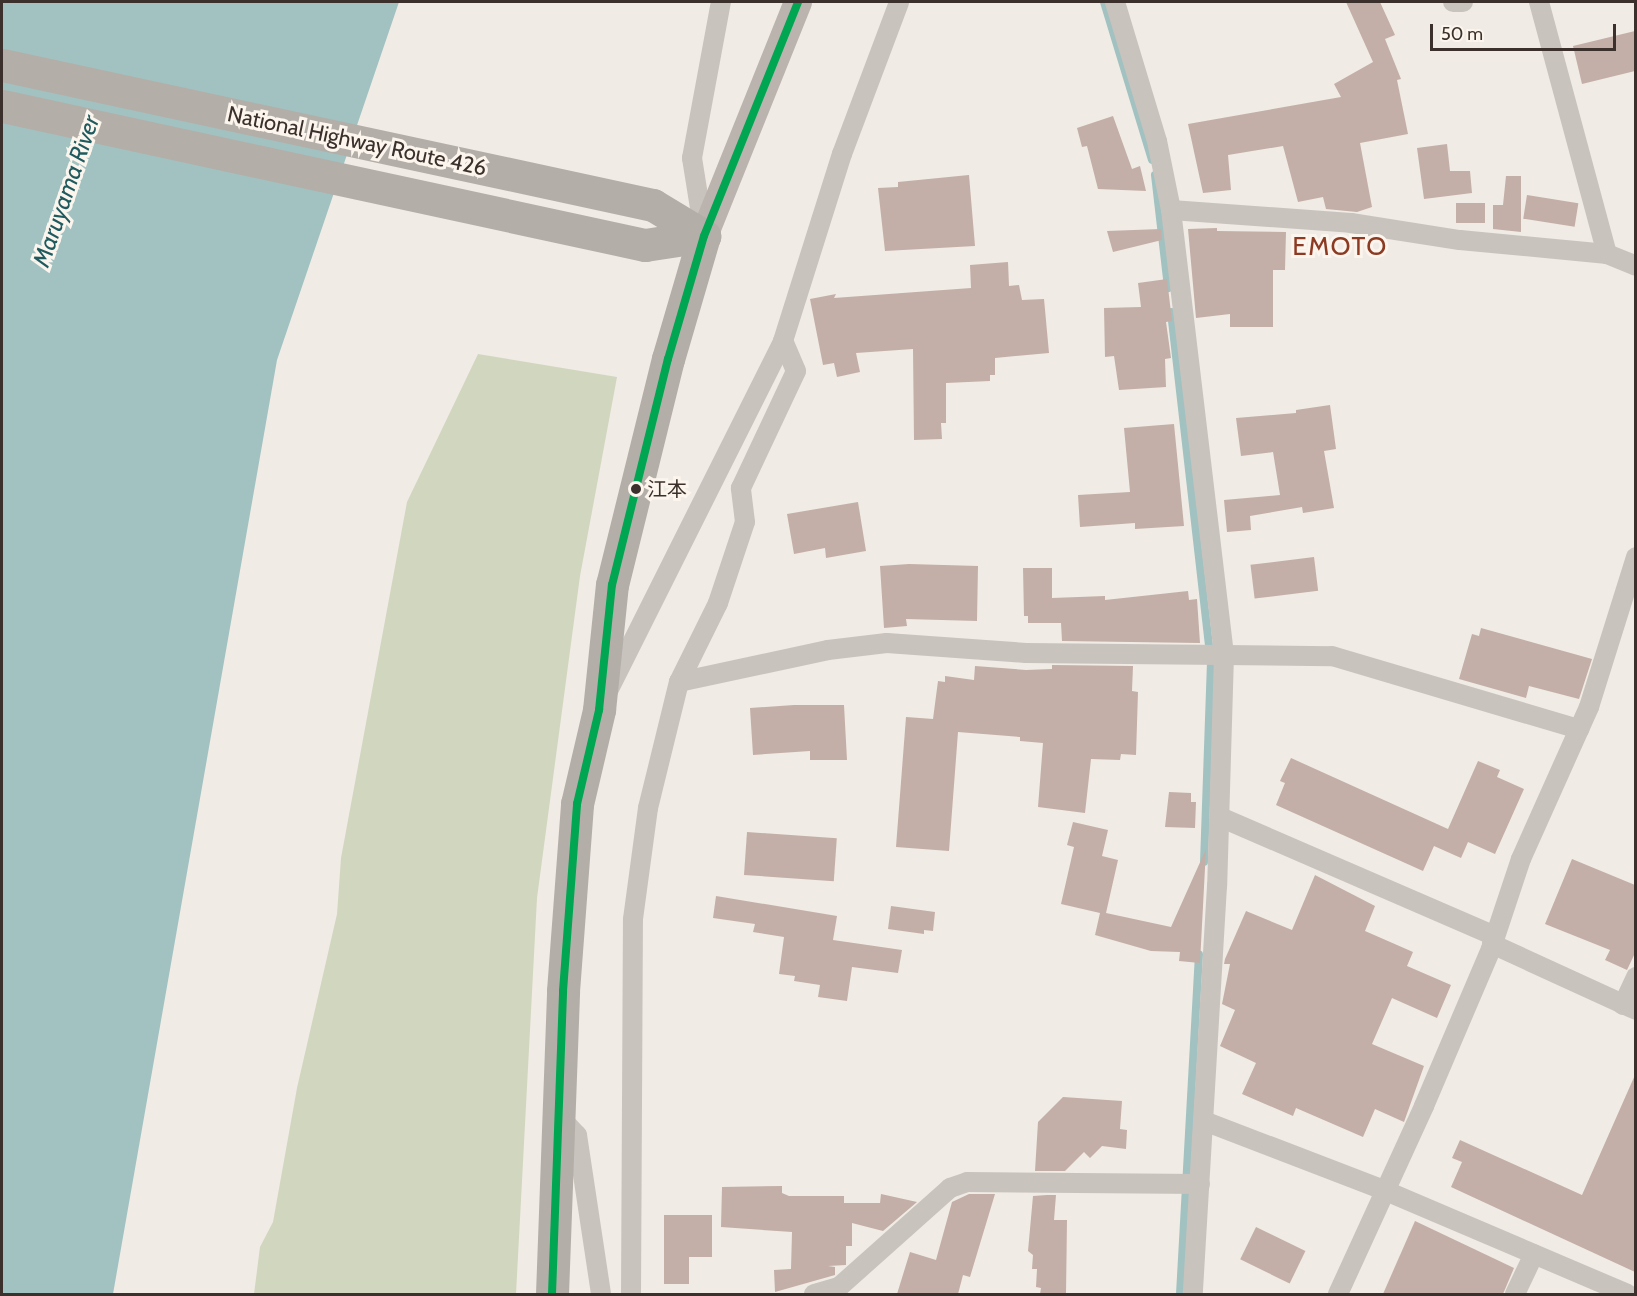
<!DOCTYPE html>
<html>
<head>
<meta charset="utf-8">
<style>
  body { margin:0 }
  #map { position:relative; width:1637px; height:1296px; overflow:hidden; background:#f0ebe5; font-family:Cabin,"Noto Sans JP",sans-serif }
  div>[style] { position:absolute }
  .green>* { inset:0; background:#d1d6bf }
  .water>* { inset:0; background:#a1c2c1 }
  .stream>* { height:8px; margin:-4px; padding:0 4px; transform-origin:4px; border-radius:4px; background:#a1c2c1 }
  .building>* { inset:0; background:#c3afa7; transform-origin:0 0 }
  .minor>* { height:20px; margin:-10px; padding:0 10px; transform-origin:10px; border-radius:10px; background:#c9c3be }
  .secondary>* { height:28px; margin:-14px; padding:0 14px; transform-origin:14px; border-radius:14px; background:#bab3ae }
  .trunk>* { height:33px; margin:-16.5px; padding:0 16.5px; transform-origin:16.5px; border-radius:16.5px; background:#b4aea8 }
  .bus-1>* { height:8px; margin:-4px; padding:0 4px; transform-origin:4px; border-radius:4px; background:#00a651 }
  .dots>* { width:16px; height:16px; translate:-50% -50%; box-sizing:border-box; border:3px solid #fbf5ee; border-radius:50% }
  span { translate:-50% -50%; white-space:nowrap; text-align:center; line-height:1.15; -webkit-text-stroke:6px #fbf5ee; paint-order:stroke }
  .bus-label { font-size:20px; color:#3b302b }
  .left { translate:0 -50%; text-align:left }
  .street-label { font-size:22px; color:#3b302b }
  .water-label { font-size:24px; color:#1f5a5e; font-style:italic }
  .quarter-label { font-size:26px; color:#8c3b22; letter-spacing:1.5px }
  .frame { position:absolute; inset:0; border:3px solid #3b302b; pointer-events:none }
  .scale { position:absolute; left:1430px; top:24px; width:186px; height:27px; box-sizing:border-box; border:3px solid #3b302b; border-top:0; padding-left:8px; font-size:18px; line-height:21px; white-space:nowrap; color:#3b302b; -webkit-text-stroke:4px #fbf5ee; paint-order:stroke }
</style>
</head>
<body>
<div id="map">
  <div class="green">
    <i style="clip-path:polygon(478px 354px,617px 377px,580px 576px,537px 898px,516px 1294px,254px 1294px,260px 1247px,273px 1222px,297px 1088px,337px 914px,341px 858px,407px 502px)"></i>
  </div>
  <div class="water">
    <i style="clip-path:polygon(2px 2px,399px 2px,277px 360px,113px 1294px,2px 1294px)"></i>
  </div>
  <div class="stream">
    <i style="left:1104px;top:2px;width:165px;rotate:73.1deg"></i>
    <i style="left:1155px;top:175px;width:114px;rotate:83.4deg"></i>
    <i style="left:1171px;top:312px;width:352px;rotate:83.5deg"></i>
    <i style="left:1211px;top:662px;width:200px;rotate:92deg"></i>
    <i style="left:1180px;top:1294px;width:340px;rotate:-86.8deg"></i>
  </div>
  <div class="building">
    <i style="clip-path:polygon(1346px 2px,1380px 2px,1395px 35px,1385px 39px,1401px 79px,1397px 80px,1408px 134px,1360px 143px,1372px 207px,1357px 212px,1326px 209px,1323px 197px,1298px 202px,1283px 146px,1228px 155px,1231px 190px,1203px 193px,1188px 124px,1341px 97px,1334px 84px,1373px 62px)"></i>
    <i style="clip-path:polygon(1635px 31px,1635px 71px,1582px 84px,1573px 46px)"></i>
    <i style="clip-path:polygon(1113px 116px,1132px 169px,1140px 166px,1146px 191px,1098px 189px,1087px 146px,1082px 147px,1077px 128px)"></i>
    <i style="clip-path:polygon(1447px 144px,1450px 171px,1470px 171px,1472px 193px,1424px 199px,1417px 148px)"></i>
    <i style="clip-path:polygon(969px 175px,975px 246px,885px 251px,878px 188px,898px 187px,898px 182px)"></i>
    <i style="clip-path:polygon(1506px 176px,1521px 176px,1521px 232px,1493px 229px,1493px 205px,1503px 205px)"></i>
    <i style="left:1527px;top:195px;width:52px;height:24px;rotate:9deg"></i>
    <i style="left:1456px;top:203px;width:29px;height:20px"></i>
    <i style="clip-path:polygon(1217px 228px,1217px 231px,1286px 232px,1285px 270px,1273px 270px,1273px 327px,1230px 327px,1230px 314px,1196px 318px,1188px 229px)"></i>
    <i style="clip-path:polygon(1161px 229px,1162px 240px,1113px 252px,1107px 231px)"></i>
    <i style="clip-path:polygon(1008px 262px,1009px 286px,1019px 285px,1022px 300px,1044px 299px,1049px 353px,995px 358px,995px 375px,990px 375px,990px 381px,946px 383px,946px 423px,941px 423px,942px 439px,914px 440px,913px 349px,856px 353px,860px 372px,837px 377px,834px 363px,823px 365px,810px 299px,836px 294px,834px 298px,971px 288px,970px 265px)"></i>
    <i style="clip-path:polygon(1167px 279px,1172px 321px,1166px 322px,1171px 358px,1165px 359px,1166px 387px,1119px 390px,1114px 356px,1105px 357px,1104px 308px,1141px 307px,1138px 283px)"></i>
    <i style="clip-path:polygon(1330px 405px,1336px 449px,1324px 451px,1334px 508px,1303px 513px,1302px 507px,1250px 516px,1251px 530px,1227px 532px,1224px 500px,1280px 495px,1273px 452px,1241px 456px,1236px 418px,1296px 413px,1296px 410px)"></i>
    <i style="clip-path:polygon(1174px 424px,1184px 526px,1135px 529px,1135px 523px,1080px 527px,1078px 495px,1130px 492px,1124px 428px)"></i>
    <i style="clip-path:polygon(858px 502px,866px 551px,826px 558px,825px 548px,794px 554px,787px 514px)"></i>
    <i style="left:1314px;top:557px;width:34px;height:64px;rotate:83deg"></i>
    <i style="clip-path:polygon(909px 564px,978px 566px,977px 621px,906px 619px,907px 626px,884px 628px,880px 566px)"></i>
    <i style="clip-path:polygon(1023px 568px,1052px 568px,1052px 598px,1105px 596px,1105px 600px,1188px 591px,1189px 600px,1197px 599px,1200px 643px,1062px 641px,1061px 623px,1028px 623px,1028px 616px,1024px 616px)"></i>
    <i style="clip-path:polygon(1481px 628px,1592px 659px,1579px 699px,1529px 686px,1526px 698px,1459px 679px,1472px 634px,1479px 636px)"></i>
    <i style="clip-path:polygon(1052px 665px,1133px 666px,1132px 691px,1138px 692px,1136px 755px,1121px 754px,1120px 760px,1091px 759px,1085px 813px,1038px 807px,1043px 743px,1020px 741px,1020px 737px,958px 732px,949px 851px,896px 847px,906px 717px,933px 719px,938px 681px,945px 682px,945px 676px,974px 680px,975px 666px,1026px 670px,1052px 669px)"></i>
    <i style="clip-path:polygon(794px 705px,844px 705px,847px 760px,810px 760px,810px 751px,753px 755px,750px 708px)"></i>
    <i style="clip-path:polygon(1291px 758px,1448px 829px,1478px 761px,1500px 770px,1497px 777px,1524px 789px,1495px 854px,1468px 842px,1461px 858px,1434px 846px,1423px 871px,1276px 805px,1285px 783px,1280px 781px)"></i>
    <i style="clip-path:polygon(1169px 792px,1191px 793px,1191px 802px,1196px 802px,1195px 828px,1165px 827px)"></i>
    <i style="clip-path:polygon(1073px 822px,1108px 830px,1102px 856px,1118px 860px,1106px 913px,1171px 927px,1206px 849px,1200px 963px,1179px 961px,1180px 952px,1151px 951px,1095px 935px,1100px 913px,1061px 904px,1074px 847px,1067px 845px)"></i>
    <i style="left:747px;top:832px;width:90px;height:43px;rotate:4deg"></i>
    <i style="clip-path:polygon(1572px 859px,1635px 885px,1635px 953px,1627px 970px,1605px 960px,1610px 950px,1545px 924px)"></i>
    <i style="clip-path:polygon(1315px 875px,1375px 906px,1365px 931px,1413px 952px,1407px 966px,1451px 985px,1437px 1018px,1392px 998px,1372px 1044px,1424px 1066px,1404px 1122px,1375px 1109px,1363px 1137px,1296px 1108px,1293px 1116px,1242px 1094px,1256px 1063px,1220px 1046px,1235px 1010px,1222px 1004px,1230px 964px,1224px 964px,1225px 959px,1246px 911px,1292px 930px)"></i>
    <i style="clip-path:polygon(716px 896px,837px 916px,833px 940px,902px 950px,898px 973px,852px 967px,847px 1001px,818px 997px,820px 985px,794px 981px,795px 976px,779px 974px,784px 937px,753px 932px,755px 924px,713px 918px)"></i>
    <i style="clip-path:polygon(891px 906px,935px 912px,933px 931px,924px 930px,924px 934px,888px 929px)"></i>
    <i style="clip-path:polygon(1635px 1075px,1635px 1272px,1451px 1187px,1462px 1162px,1452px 1158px,1460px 1140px,1582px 1195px)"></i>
    <i style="clip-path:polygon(1063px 1097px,1122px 1101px,1120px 1129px,1127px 1130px,1126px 1149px,1102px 1146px,1090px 1158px,1084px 1152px,1065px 1171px,1035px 1171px,1038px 1122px)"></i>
    <i style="clip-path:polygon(782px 1186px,782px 1193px,789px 1196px,844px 1196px,844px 1203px,880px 1203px,881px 1194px,917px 1202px,883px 1231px,852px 1223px,852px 1246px,846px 1246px,846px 1265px,828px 1266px,835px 1267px,835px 1275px,775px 1292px,774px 1270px,791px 1269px,792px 1232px,721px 1227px,722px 1187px)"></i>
    <i style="clip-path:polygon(969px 1194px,995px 1194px,970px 1277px,963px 1275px,958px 1294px,897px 1294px,910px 1252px,936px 1260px,952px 1202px)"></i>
    <i style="clip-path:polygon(1047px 1195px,1056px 1195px,1054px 1220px,1067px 1220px,1066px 1294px,1040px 1294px,1041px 1288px,1036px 1287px,1037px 1269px,1032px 1269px,1033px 1255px,1028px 1251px,1033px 1196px)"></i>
    <i style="clip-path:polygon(664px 1215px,712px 1215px,712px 1257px,689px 1257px,689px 1284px,664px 1284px)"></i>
    <i style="clip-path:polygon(1415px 1221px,1514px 1268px,1503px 1294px,1383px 1294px)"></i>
    <i style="left:1256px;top:1227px;width:55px;height:36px;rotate:26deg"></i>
  </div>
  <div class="minor">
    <i style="left:1115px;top:2px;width:145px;rotate:73.2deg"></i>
    <i style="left:1157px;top:141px;width:70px;rotate:78.5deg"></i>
    <i style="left:1171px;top:210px;width:448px;rotate:83.2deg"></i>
    <i style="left:1224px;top:655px;width:231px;rotate:91.7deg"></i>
    <i style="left:1217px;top:886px;width:409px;rotate:93.4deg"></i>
    <i style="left:1453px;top:2px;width:10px"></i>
    <i style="left:1539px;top:2px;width:261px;rotate:74.9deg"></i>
    <i style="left:1171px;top:210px;width:180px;rotate:4.1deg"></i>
    <i style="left:1351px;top:223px;width:110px;rotate:8.9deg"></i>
    <i style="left:1460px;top:240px;width:148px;rotate:5.4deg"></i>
    <i style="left:1607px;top:254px;width:31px;rotate:22deg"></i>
    <i style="left:704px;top:233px;width:76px;rotate:-99.1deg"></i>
    <i style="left:692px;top:158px;width:159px;rotate:-79.5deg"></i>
    <i style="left:679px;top:682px;width:152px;rotate:-12.1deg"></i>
    <i style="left:828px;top:650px;width:59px;rotate:-6.8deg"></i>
    <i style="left:887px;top:643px;width:139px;rotate:4.1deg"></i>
    <i style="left:1026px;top:653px;width:306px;rotate:0.6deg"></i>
    <i style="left:1332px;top:656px;width:258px;rotate:16.5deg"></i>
    <i style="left:608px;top:691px;width:391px;rotate:-63.4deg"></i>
    <i style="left:783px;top:341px;width:196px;rotate:-72.5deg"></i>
    <i style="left:842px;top:154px;width:162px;rotate:-69.4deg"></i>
    <i style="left:1220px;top:817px;width:297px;rotate:23.4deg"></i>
    <i style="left:1492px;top:944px;width:158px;rotate:24.6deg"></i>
    <i style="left:1623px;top:1005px;width:31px;rotate:-65deg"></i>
    <i style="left:559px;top:1116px;width:26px;rotate:47deg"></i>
    <i style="left:577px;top:1135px;width:161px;rotate:81.4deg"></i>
    <i style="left:1204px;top:1121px;width:195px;rotate:21deg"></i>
    <i style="left:1386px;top:1191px;width:262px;rotate:23.1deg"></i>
    <i style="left:631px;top:1294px;width:375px;rotate:-89.7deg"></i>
    <i style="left:633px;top:919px;width:112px;rotate:-82.3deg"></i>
    <i style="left:648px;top:808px;width:130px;rotate:-76.2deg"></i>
    <i style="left:679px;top:682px;width:88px;rotate:-63.7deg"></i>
    <i style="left:718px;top:603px;width:85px;rotate:-71.6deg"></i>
    <i style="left:745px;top:522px;width:34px;rotate:-97deg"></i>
    <i style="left:741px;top:488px;width:129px;rotate:-64.8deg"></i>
    <i style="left:796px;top:371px;width:33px;rotate:-113deg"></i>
    <i style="left:814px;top:1294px;width:26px;rotate:-16deg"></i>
    <i style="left:839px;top:1287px;width:149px;rotate:-41.7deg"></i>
    <i style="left:950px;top:1188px;width:18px;rotate:-19deg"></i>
    <i style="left:967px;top:1182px;width:233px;rotate:0.5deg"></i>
    <i style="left:1338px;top:1294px;width:207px;rotate:-65.4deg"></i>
    <i style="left:1424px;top:1106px;width:171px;rotate:-66.9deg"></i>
    <i style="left:1491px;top:949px;width:95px;rotate:-71.6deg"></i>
    <i style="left:1521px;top:859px;width:167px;rotate:-65.9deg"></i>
    <i style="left:1589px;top:707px;width:157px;rotate:-72.6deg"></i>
    <i style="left:1515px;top:1294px;width:44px;rotate:-64.6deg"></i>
  </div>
  <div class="secondary">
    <i style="left:704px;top:236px;width:252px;rotate:-68.1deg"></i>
  </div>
  <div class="trunk">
    <i style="left:2px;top:65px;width:666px;rotate:12.14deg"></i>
    <i style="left:653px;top:205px;width:60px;rotate:31.3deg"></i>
    <i style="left:2px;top:106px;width:658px;rotate:12.2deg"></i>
    <i style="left:645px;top:245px;width:60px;rotate:-8.7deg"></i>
    <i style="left:552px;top:1294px;width:303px;rotate:-87.9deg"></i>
    <i style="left:563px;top:991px;width:188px;rotate:-85.7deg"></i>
    <i style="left:577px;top:804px;width:97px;rotate:-76.8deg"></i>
    <i style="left:599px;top:710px;width:126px;rotate:-84.1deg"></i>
    <i style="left:612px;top:585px;width:233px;rotate:-76.1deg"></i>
    <i style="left:668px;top:359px;width:128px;rotate:-73.7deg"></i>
  </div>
  <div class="bus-1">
    <i style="left:552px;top:1294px;width:303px;rotate:-87.9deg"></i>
    <i style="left:563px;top:991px;width:188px;rotate:-85.7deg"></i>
    <i style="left:577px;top:804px;width:97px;rotate:-76.8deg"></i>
    <i style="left:599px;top:710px;width:126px;rotate:-84.1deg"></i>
    <i style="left:612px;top:585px;width:233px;rotate:-76.1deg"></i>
    <i style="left:668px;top:359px;width:128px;rotate:-73.7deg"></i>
    <i style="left:704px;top:236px;width:252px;rotate:-68.1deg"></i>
  </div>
  <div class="dots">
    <i style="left:636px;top:489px;background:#3b302b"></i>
  </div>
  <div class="bus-label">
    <span class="left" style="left:647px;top:489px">江本</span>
  </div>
  <div class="street-label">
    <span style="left:357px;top:141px;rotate:12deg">National Highway Route 426</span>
  </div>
  <div class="water-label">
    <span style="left:66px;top:191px;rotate:-71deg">Maruyama River</span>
  </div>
  <div class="quarter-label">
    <span style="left:1340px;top:247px">EMOTO</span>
  </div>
  <div class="frame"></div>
  <div class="scale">50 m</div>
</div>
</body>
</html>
